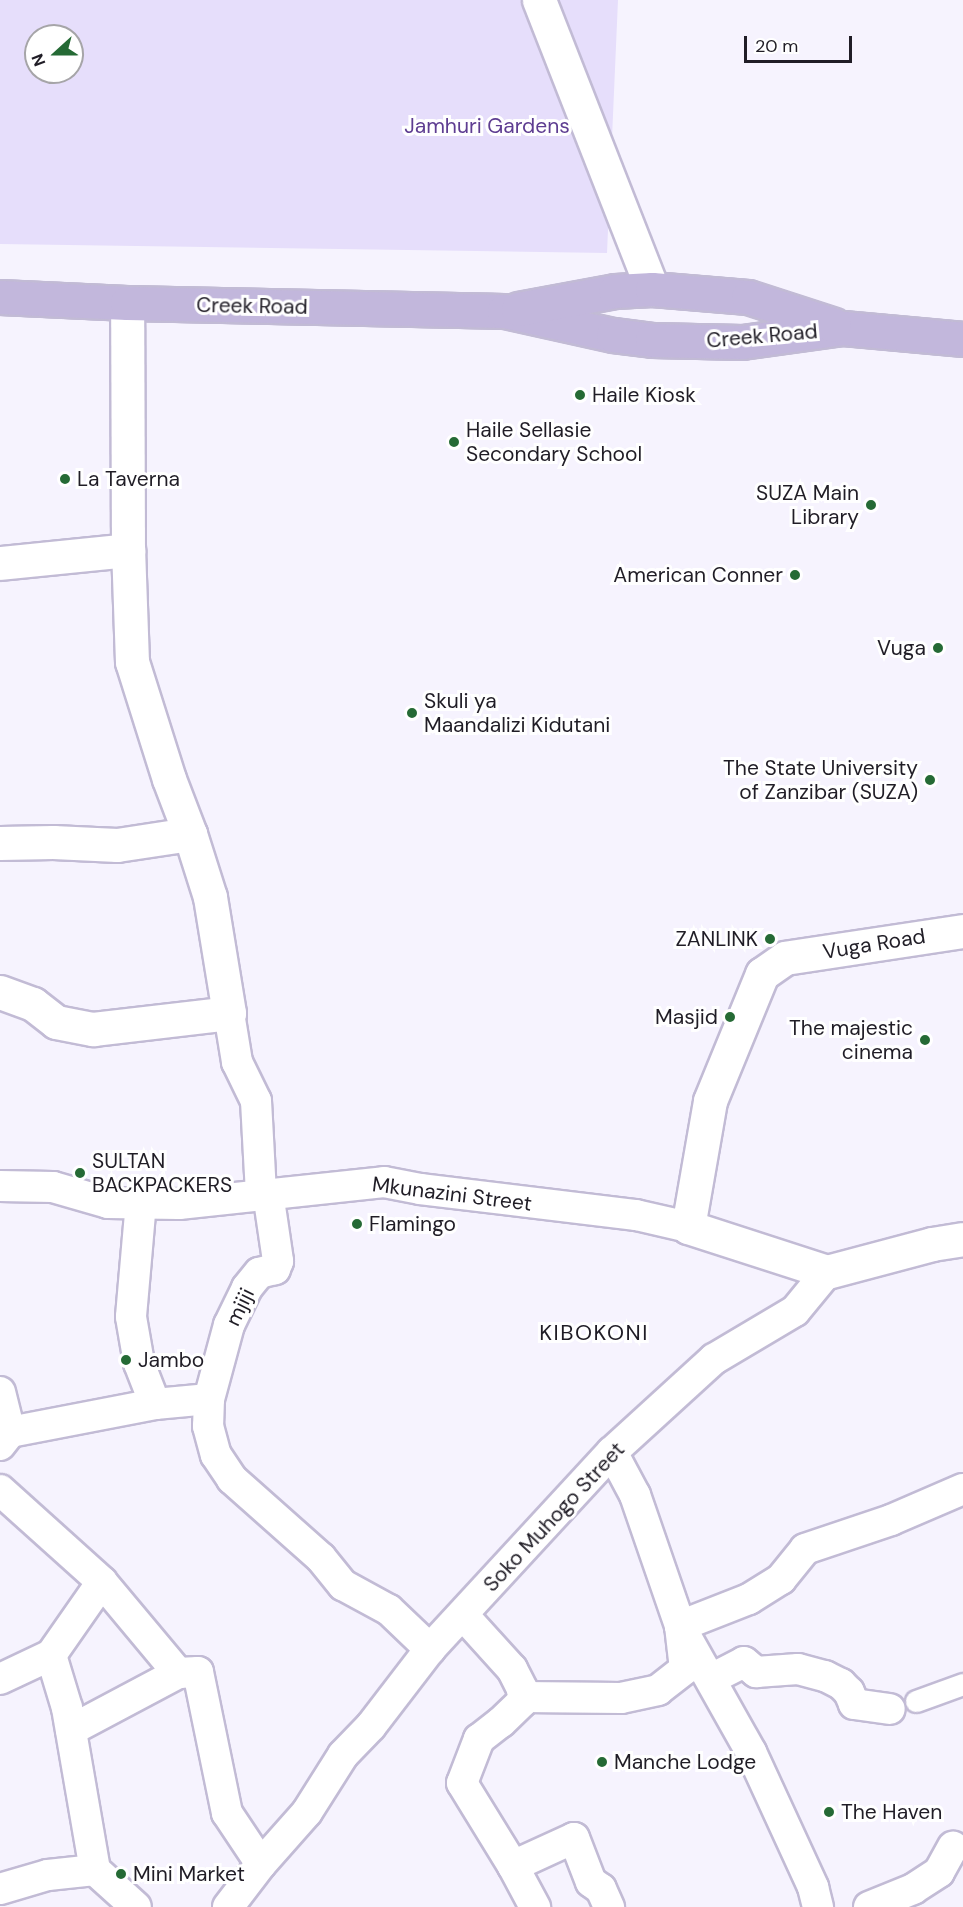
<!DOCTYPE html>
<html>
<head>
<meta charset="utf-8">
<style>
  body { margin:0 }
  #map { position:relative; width:963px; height:1907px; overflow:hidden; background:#f6f3fe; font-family:"DM Sans",sans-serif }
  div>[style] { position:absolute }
  .green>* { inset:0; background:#e6defb }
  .roads { filter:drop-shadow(2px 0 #c2bbd5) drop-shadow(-2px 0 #c2bbd5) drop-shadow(0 2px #c2bbd5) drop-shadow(0 -2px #c2bbd5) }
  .service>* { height:21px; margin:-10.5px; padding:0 10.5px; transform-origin:10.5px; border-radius:10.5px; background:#fff }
  .pedestrian>* { height:30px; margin:-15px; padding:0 15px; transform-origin:15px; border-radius:15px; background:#fff }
  .minor>* { height:33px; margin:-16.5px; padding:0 16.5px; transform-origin:16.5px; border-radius:16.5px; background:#fff }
  .primary>* { height:33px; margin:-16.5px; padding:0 16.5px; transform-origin:16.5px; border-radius:16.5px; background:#c2b7dc }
  .dots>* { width:16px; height:16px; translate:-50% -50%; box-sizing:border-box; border:3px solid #fff; border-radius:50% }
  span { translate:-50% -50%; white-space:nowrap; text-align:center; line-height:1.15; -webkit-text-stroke:6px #fff; paint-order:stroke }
  .park-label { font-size:21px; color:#5e3d91 }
  .street-label { font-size:21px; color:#201d26 }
  .poi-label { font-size:21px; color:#201d26 }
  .left { translate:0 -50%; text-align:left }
  .right { translate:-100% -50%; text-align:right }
  .neighbourhood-label { font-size:22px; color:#201d26; letter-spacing:1.5px }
  .north { position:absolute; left:24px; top:24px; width:60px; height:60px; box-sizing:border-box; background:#fff; border:2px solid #a6a5a8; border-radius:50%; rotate:249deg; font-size:16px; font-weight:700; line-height:24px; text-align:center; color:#201d26 }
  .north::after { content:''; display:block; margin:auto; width:21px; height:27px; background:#256a35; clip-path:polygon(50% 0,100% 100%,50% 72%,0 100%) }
  .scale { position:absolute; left:744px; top:36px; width:108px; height:27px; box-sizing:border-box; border:3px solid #201d26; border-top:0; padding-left:8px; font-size:18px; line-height:21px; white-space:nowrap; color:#201d26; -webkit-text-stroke:4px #fff; paint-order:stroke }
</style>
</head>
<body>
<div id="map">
  <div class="green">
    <i style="clip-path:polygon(evenodd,0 0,618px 0,607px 253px,0 244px,0 0,36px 36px,72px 36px,72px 72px,36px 72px,36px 36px)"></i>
  </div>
  <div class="roads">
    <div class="service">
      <i style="left:916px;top:1701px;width:50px;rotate:-19.9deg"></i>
    </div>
    <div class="pedestrian">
      <i style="left:229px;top:1013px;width:50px;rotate:80.7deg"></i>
      <i style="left:237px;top:1062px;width:43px;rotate:64deg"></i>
      <i style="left:256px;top:1101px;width:92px;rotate:86.9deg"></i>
      <i style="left:0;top:1186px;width:53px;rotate:1.1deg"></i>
      <i style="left:53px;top:1187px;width:57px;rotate:16.2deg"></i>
      <i style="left:108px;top:1203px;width:71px;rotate:0.8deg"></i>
      <i style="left:179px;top:1204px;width:206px;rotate:-6.1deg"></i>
      <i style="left:384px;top:1182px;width:37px;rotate:11deg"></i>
      <i style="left:420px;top:1189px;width:218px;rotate:6.9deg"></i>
      <i style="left:636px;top:1215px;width:53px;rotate:13deg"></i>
      <i style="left:268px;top:1193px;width:69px;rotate:81.6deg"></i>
      <i style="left:278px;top:1261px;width:9px;rotate:111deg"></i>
      <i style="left:275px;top:1269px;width:16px;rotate:166deg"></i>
      <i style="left:259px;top:1273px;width:19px;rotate:129deg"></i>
      <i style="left:247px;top:1288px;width:41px;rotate:115.9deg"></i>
      <i style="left:229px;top:1325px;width:77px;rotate:105.1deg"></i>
      <i style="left:209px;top:1399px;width:27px;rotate:92deg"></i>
      <i style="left:208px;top:1426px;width:30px;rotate:75deg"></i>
      <i style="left:216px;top:1455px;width:29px;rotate:56deg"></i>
      <i style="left:232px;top:1479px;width:119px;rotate:41.6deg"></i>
      <i style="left:321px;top:1558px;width:35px;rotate:51deg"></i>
      <i style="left:343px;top:1585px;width:52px;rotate:28.5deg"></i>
      <i style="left:389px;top:1610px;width:57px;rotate:43.6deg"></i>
      <i style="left:141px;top:1202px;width:115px;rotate:95deg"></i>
      <i style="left:131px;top:1317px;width:47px;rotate:80.1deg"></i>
      <i style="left:139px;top:1363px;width:44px;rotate:68.7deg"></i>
      <i style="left:0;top:1392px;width:41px;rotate:76deg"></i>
      <i style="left:0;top:1445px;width:16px;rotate:-52deg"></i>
      <i style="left:10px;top:1432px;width:148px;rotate:-10.9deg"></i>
      <i style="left:155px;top:1404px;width:54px;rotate:-5.3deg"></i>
      <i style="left:612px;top:1452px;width:49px;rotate:61.9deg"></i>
      <i style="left:635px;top:1495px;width:139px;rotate:71deg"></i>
      <i style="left:680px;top:1626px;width:145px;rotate:60.6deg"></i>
      <i style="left:751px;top:1752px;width:149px;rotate:65.3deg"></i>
      <i style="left:813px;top:1887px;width:21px;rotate:76deg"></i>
      <i style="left:0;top:1490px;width:137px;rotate:42deg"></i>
      <i style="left:102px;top:1582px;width:119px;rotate:50.1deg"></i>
      <i style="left:178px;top:1673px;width:20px;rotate:-3deg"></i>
      <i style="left:198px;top:1672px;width:144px;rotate:78.4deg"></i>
      <i style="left:227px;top:1813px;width:61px;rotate:56.3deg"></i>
      <i style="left:463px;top:1615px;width:73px;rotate:47.8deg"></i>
      <i style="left:512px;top:1669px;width:22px;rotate:63deg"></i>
      <i style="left:522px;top:1689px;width:8px;rotate:83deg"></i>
      <i style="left:523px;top:1697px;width:98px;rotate:0.6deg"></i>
      <i style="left:621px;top:1698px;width:38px;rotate:-12deg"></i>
      <i style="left:658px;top:1690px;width:34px;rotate:-38deg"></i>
      <i style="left:685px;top:1669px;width:43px;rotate:-96.6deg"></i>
      <i style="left:680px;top:1626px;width:74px;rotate:-21.4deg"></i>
      <i style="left:749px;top:1599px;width:38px;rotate:-32deg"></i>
      <i style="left:781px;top:1579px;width:38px;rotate:-51deg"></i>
      <i style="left:805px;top:1549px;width:91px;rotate:-18.6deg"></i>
      <i style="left:891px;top:1520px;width:78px;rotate:-23.3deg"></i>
      <i style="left:51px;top:1655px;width:55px;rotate:73.2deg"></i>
      <i style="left:67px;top:1708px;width:164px;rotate:80.2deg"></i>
      <i style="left:0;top:1679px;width:56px;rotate:-25.2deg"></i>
      <i style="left:51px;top:1655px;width:89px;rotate:-55.1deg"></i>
      <i style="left:711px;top:1679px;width:37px;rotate:-27deg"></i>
      <i style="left:744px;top:1662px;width:16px;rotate:40deg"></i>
      <i style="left:756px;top:1672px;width:42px;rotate:-4.1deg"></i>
      <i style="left:798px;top:1669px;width:28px;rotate:15deg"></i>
      <i style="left:825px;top:1676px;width:18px;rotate:27deg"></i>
      <i style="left:841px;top:1684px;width:11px;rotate:45deg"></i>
      <i style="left:849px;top:1692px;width:13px;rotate:67deg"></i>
      <i style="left:854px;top:1704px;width:36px;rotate:8deg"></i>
      <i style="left:523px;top:1697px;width:5px;rotate:101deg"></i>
      <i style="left:522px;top:1702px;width:29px;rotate:136deg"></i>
      <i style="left:501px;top:1722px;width:28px;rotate:142deg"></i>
      <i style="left:479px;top:1739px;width:47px;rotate:111.1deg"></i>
      <i style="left:462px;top:1783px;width:97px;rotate:58.4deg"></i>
      <i style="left:513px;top:1866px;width:47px;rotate:61.8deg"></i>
      <i style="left:71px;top:1730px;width:121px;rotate:-28deg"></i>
      <i style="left:513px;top:1866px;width:67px;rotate:-24.7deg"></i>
      <i style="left:574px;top:1838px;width:47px;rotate:68.9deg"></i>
      <i style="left:591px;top:1882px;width:12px;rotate:35deg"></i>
      <i style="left:601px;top:1889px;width:20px;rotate:66deg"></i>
      <i style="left:0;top:1889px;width:50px;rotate:-16.3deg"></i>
      <i style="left:48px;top:1875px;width:47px;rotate:-6.1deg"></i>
      <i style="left:95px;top:1870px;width:55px;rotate:42.1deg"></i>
      <i style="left:228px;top:1907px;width:54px;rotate:-52.5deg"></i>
      <i style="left:261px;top:1864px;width:69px;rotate:-48.5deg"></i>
      <i style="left:307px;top:1812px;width:67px;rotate:-57.7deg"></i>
      <i style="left:343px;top:1755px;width:40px;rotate:-46deg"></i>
      <i style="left:371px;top:1726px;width:97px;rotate:-52.5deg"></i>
      <i style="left:430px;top:1649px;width:268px;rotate:-47.3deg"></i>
      <i style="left:612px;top:1452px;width:138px;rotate:-42.4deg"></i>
      <i style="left:714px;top:1359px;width:94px;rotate:-30.7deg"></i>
      <i style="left:795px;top:1311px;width:50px;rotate:-50.6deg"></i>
      <i style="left:869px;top:1907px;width:48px;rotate:-22.2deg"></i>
      <i style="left:913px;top:1889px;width:31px;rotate:-33deg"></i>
      <i style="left:939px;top:1872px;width:29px;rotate:-61deg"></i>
    </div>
    <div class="minor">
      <i style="left:539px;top:0;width:310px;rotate:68.6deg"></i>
      <i style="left:0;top:563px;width:129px;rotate:-5.8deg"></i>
      <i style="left:0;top:843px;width:53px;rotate:-1.1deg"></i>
      <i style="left:53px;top:842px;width:64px;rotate:2.7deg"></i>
      <i style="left:117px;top:845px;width:74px;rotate:-8.6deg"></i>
      <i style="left:963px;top:931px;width:180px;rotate:171.4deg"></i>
      <i style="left:785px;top:958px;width:28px;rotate:145deg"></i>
      <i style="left:762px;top:974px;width:137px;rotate:112.3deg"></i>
      <i style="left:710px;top:1101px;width:128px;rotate:99.9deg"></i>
      <i style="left:688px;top:1227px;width:146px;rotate:17.9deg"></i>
      <i style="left:827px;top:1272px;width:109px;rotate:-14.9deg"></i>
      <i style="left:932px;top:1244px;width:31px;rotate:-9deg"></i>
      <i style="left:0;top:992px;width:35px;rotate:20deg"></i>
      <i style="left:33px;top:1004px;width:29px;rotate:38deg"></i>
      <i style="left:56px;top:1022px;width:38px;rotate:11deg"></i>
      <i style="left:93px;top:1029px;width:137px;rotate:-6.7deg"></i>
      <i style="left:229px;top:1013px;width:118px;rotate:-99.3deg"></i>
      <i style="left:210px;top:897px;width:66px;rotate:-107.6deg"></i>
      <i style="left:190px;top:834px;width:59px;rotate:-110.9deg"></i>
      <i style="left:169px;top:779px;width:123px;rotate:-107.5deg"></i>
      <i style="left:132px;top:662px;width:112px;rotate:-92deg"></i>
      <i style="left:128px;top:550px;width:247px;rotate:-90.2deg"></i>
    </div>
    <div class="primary">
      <i style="left:0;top:297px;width:127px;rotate:2.7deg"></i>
      <i style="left:127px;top:303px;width:377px;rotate:1.2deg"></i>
      <i style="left:504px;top:311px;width:112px;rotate:12.4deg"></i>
      <i style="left:613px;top:335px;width:39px;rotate:7deg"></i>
      <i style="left:652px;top:340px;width:90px;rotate:1.3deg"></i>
      <i style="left:742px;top:342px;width:102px;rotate:-7.9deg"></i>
      <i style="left:843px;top:328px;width:121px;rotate:5.2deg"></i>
      <i style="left:518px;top:309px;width:99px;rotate:-10.5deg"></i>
      <i style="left:615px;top:291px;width:37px;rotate:-3deg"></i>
      <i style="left:652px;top:289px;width:96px;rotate:4.8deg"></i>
      <i style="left:748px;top:297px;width:90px;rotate:18deg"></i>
    </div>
  </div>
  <div class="dots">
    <i style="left:580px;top:395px;background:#256a35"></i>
    <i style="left:454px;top:442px;background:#256a35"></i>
    <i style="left:65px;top:479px;background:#256a35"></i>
    <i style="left:871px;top:505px;background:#256a35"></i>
    <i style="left:795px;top:575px;background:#256a35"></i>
    <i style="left:938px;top:648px;background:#256a35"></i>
    <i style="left:412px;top:713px;background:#256a35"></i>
    <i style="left:930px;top:780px;background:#256a35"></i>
    <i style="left:770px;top:939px;background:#256a35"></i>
    <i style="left:730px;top:1017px;background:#256a35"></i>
    <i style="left:925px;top:1040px;background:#256a35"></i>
    <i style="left:80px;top:1173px;background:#256a35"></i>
    <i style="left:357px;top:1224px;background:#256a35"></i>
    <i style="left:126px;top:1360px;background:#256a35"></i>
    <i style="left:602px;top:1762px;background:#256a35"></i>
    <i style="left:829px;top:1812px;background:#256a35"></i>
    <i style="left:121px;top:1874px;background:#256a35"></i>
  </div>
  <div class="park-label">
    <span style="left:487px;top:126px">Jamhuri Gardens</span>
  </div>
  <div class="street-label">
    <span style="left:252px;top:306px;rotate:1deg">Creek Road</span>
    <span style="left:762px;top:336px;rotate:-5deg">Creek Road</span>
    <span style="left:874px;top:944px;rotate:-9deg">Vuga Road</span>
    <span style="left:452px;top:1194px;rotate:7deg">Mkunazini Street</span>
    <span style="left:240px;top:1307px;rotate:-64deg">mjiji</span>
    <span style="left:554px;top:1517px;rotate:-47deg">Soko Muhogo Street</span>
  </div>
  <div class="poi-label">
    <span class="left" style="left:592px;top:395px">Haile Kiosk</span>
    <span class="left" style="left:466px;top:442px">Haile Sellasie<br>Secondary School</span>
    <span class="left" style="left:77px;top:479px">La Taverna</span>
    <span class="right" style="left:859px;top:505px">SUZA Main<br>Library</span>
    <span class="right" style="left:783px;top:575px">American Conner</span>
    <span class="right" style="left:926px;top:648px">Vuga</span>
    <span class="left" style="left:424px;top:713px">Skuli ya<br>Maandalizi Kidutani</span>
    <span class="right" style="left:918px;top:780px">The State University<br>of Zanzibar (SUZA)</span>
    <span class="right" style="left:758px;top:939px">ZANLINK</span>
    <span class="right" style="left:718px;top:1017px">Masjid</span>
    <span class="right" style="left:913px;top:1040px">The majestic<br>cinema</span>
    <span class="left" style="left:92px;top:1173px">SULTAN<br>BACKPACKERS</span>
    <span class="left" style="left:369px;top:1224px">Flamingo</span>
    <span class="left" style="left:138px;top:1360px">Jambo</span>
    <span class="left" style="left:614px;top:1762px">Manche Lodge</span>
    <span class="left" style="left:841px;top:1812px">The Haven</span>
    <span class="left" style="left:133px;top:1874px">Mini Market</span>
  </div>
  <div class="neighbourhood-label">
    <span style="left:594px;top:1333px">KIBOKONI</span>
  </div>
  <div class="north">N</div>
  <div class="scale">20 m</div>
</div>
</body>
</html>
